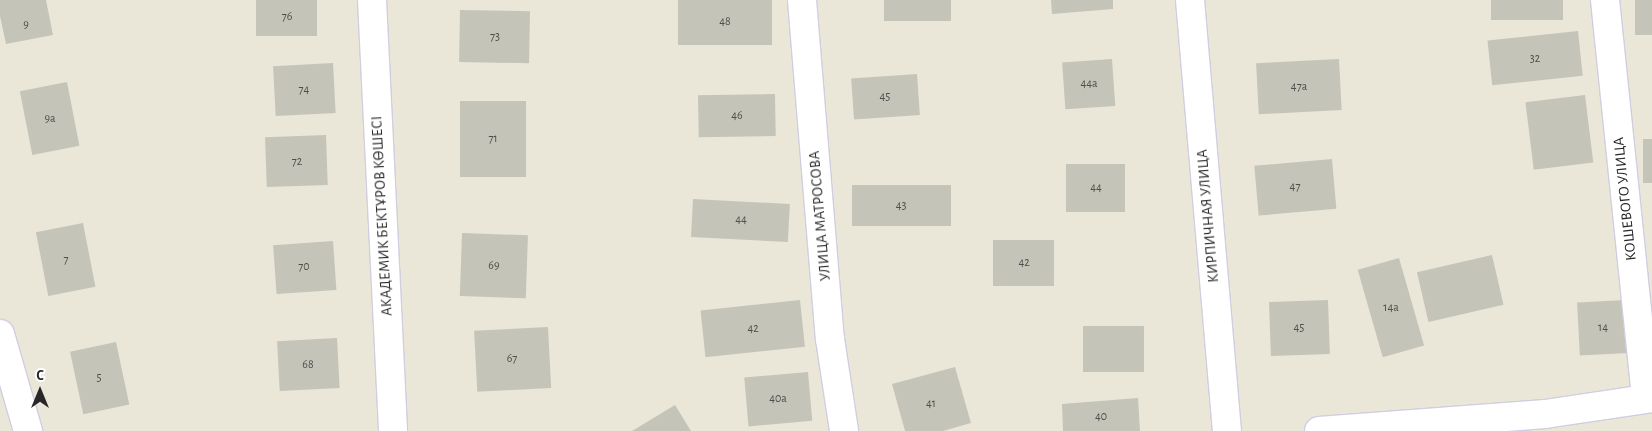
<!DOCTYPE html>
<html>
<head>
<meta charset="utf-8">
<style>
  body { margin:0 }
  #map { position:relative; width:1652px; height:431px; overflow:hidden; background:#eae7d9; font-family:"Alegreya Sans",sans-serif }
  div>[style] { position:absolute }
  .building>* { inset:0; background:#c5c4b9; transform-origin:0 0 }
  .roads { filter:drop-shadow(1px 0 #d0cee1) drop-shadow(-1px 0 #d0cee1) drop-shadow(0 1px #d0cee1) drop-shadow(0 -1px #d0cee1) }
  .minor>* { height:28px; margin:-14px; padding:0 14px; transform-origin:14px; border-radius:14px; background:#fff }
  span { translate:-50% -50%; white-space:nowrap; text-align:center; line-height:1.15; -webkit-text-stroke:4px #fff; paint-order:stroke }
  .number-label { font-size:12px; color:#4e4e4c }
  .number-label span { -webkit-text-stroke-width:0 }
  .street-label { font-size:15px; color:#272727 }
  .north { position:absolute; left:15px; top:366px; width:50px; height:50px; -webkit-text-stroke:4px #fff; paint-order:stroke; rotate:0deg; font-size:14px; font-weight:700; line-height:20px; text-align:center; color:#272727 }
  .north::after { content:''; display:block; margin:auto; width:18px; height:22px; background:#272727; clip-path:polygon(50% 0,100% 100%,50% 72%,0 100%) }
</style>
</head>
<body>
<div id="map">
  <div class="building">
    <i style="clip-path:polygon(0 0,46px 0,53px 35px,6px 44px,0 16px)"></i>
    <i style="left:256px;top:0;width:61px;height:36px"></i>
    <i style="left:678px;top:0;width:94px;height:45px"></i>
    <i style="left:884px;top:0;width:67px;height:21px"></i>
    <i style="clip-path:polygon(1051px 0,1113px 0,1113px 9px,1052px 14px)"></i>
    <i style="left:1491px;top:0;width:72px;height:20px"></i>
    <i style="left:1635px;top:0;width:17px;height:35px"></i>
    <i style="left:460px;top:10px;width:70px;height:52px;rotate:1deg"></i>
    <i style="left:1578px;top:31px;width:45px;height:91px;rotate:84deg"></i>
    <i style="left:1112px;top:59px;width:47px;height:50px;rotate:86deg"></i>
    <i style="left:1339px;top:59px;width:51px;height:83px;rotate:87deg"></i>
    <i style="left:333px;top:63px;width:50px;height:60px;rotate:87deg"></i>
    <i style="left:917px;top:74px;width:41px;height:66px;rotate:86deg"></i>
    <i style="left:67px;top:82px;width:65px;height:48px;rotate:79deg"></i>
    <i style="left:775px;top:94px;width:42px;height:77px;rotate:89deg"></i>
    <i style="left:1585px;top:95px;width:68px;height:60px;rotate:83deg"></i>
    <i style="left:460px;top:101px;width:66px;height:76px"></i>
    <i style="left:326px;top:135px;width:50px;height:61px;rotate:88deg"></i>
    <i style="left:1643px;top:139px;width:9px;height:44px"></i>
    <i style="left:1332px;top:159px;width:50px;height:78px;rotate:85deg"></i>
    <i style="left:1066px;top:164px;width:59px;height:48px"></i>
    <i style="left:852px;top:185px;width:99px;height:41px"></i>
    <i style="left:693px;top:199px;width:97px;height:38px;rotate:3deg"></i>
    <i style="left:83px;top:223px;width:65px;height:48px;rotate:79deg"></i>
    <i style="left:462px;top:233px;width:66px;height:63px;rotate:2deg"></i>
    <i style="left:993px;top:240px;width:61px;height:46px"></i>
    <i style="left:333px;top:241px;width:49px;height:60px;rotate:86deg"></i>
    <i style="left:1492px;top:255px;width:51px;height:77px;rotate:77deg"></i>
    <i style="left:1399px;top:258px;width:91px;height:43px;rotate:74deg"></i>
    <i style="left:800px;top:300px;width:47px;height:100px;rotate:84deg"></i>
    <i style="left:1328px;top:300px;width:54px;height:59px;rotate:88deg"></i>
    <i style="left:1626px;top:300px;width:53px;height:49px;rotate:87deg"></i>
    <i style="left:1083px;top:326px;width:61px;height:46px"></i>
    <i style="left:548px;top:327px;width:61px;height:74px;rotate:87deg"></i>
    <i style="left:337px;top:338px;width:50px;height:60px;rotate:87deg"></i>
    <i style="left:116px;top:342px;width:64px;height:47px;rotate:78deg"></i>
    <i style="clip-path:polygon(955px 367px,971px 423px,943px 431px,905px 431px,892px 384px)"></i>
    <i style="left:808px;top:372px;width:49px;height:64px;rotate:85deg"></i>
    <i style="clip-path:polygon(1138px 398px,1140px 431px,1063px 431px,1062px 404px)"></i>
    <i style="clip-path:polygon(675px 405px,691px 431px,632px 431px)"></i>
  </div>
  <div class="roads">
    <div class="minor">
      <i style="left:372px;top:0;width:432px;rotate:87.2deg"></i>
      <i style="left:802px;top:0;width:340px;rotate:85.3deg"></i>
      <i style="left:830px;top:339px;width:93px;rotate:81.3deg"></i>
      <i style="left:1190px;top:0;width:433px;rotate:85.1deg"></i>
      <i style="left:1605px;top:0;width:400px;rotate:84.1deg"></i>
      <i style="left:0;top:334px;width:101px;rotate:73.9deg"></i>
      <i style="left:1319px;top:431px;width:227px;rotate:-4.3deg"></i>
      <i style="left:1545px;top:414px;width:108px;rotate:-8.5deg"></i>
    </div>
  </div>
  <div class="number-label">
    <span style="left:287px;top:17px">76</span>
    <span style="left:725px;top:22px">48</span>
    <span style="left:26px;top:25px">9</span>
    <span style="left:495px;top:37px">73</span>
    <span style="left:1535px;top:59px">32</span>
    <span style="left:1089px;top:84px">44а</span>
    <span style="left:1299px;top:87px">47а</span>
    <span style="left:304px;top:90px">74</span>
    <span style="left:885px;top:97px">45</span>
    <span style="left:737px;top:116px">46</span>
    <span style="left:50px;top:119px">9а</span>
    <span style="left:493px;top:139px">71</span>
    <span style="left:297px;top:162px">72</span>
    <span style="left:1295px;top:187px">47</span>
    <span style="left:1096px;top:188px">44</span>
    <span style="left:901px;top:206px">43</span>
    <span style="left:741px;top:220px">44</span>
    <span style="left:66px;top:260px">7</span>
    <span style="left:1024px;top:263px">42</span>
    <span style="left:494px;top:266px">69</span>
    <span style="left:304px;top:267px">70</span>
    <span style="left:1391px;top:308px">14а</span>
    <span style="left:1299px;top:328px">45</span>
    <span style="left:1603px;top:328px">14</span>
    <span style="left:753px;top:329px">42</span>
    <span style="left:512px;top:359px">67</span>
    <span style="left:308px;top:365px">68</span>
    <span style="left:99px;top:378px">5</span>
    <span style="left:778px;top:399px">40а</span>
    <span style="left:931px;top:404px">41</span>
    <span style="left:1101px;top:417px">40</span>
  </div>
  <div class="street-label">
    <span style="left:1625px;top:199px;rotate:-96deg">КОШЕВОГО УЛИЦА</span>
    <span style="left:382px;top:216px;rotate:-93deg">АКАДЕМИК БЕКТҰРОВ КӨШЕСІ</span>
    <span style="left:820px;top:216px;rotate:-95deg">УЛИЦА МАТРОСОВА</span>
    <span style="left:1208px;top:216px;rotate:-95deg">КИРПИЧНАЯ УЛИЦА</span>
  </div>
  <div class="north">С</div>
</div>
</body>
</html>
